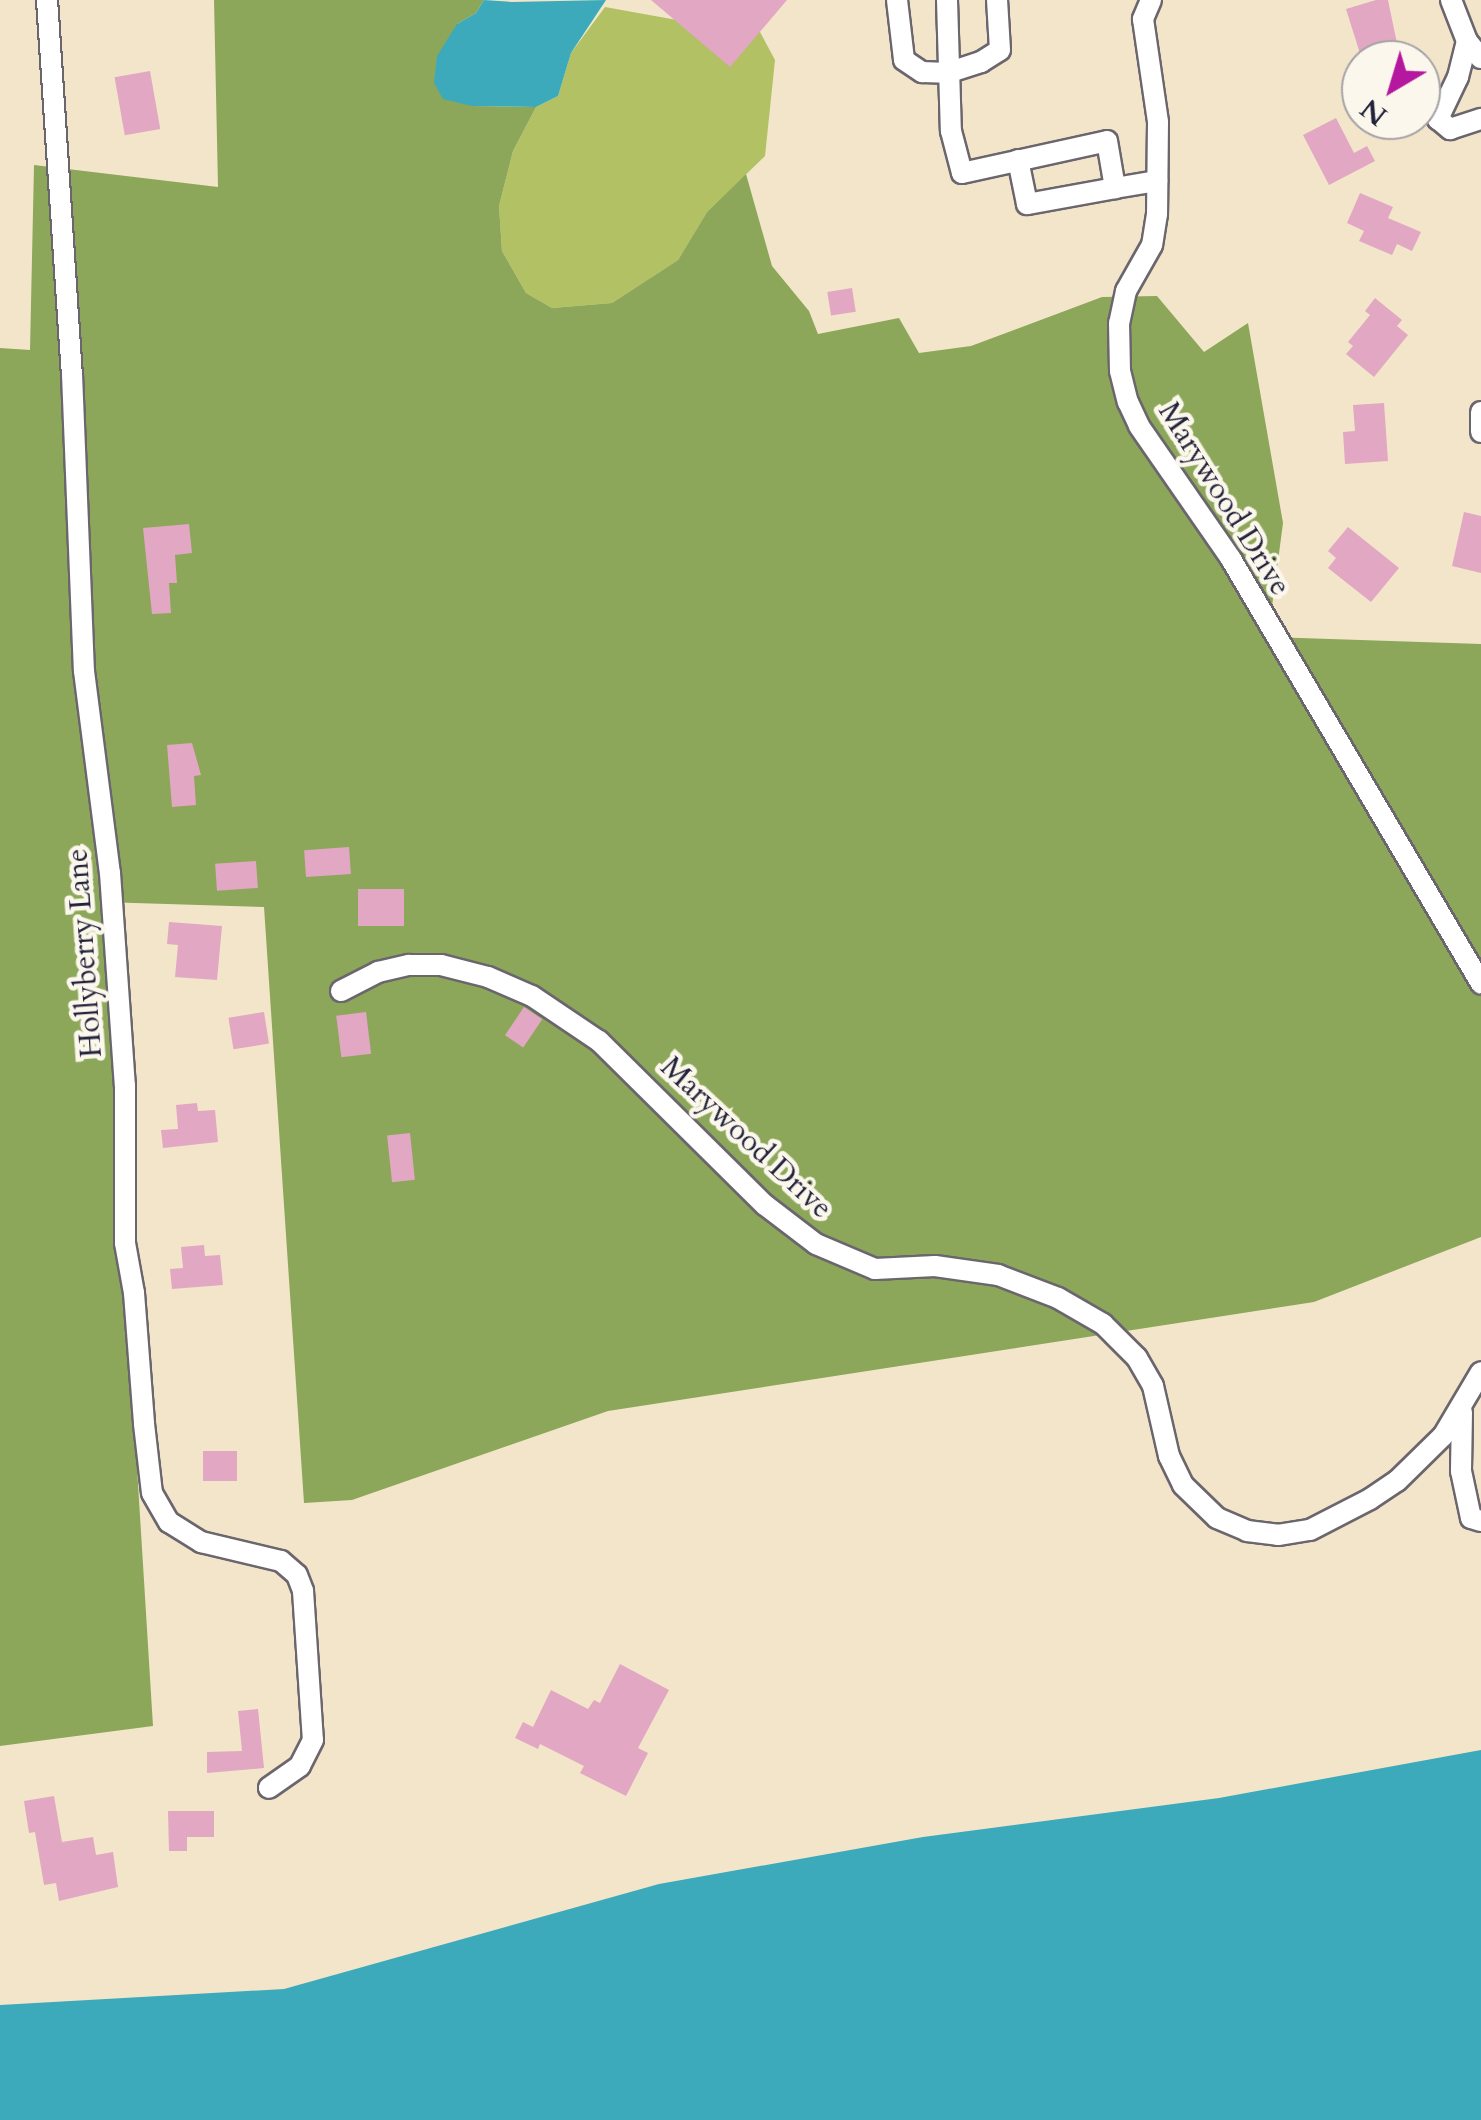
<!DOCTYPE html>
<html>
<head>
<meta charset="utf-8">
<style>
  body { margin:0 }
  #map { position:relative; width:1481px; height:2120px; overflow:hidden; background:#f3e5ca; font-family:Cardo,serif }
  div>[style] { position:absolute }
  .green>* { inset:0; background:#b1c163 }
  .forest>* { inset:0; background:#8ca759 }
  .water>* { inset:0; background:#3caabb }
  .building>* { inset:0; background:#e2a7c3; transform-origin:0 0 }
  .roads { filter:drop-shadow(2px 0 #6b666d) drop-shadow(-2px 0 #6b666d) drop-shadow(0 2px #6b666d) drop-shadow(0 -2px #6b666d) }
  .minor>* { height:20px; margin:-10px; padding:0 10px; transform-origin:10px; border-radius:10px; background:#fff }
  span { translate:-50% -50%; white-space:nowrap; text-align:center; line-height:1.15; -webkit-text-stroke:9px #fbf7ec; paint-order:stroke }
  .street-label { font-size:30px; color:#22223b }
  .north { position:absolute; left:1341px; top:40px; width:100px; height:100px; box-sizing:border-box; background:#fbf7ec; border:2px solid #a4a2a5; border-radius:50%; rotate:218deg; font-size:28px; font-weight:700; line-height:40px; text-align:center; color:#22223b }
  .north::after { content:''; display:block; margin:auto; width:35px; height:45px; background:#b5179e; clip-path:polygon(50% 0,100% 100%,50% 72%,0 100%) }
</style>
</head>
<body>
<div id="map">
  <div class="green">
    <i style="clip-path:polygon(605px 7px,688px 22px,751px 15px,775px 60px,765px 156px,707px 212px,678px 260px,612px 303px,552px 308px,526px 293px,502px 251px,499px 206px,513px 151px,536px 107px,558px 96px,571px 53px)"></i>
  </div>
  <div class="forest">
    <i style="clip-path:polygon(214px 0,484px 0,476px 13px,457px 24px,472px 106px,536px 107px,513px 151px,499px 206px,502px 251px,526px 293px,552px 308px,612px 303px,678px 260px,707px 212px,746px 174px,772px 266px,809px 311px,818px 334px,899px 318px,919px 353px,971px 346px,1102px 297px,1157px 296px,1204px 352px,1248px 323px,1283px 523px,1268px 637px,1481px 644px,1481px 1237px,1314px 1302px,608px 1411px,352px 1500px,304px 1503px,264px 907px,102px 902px,153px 1726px,0 1746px,0 348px,30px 350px,34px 165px,218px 187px)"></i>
  </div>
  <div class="water">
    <i style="clip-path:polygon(484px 0,512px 2px,606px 0,571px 53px,558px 96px,536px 107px,472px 106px,443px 99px,434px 83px,437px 56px,457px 24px,476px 13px)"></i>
    <i style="clip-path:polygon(1481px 1750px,1481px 2120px,0 2120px,0 2005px,284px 1989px,659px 1884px,923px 1837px,1219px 1798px)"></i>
  </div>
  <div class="building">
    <i style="clip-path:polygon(651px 0,787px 0,730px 67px)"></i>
    <i style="clip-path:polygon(1376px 0,1388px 0,1399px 53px,1362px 60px,1346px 9px)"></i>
    <i style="left:150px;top:71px;width:59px;height:36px;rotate:80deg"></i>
    <i style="clip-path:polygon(1336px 118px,1354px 153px,1367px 146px,1375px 161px,1329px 185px,1303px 135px)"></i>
    <i style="clip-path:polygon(1360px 193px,1393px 207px,1388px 218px,1421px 232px,1412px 251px,1397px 244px,1392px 255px,1359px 241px,1364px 231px,1347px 223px)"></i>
    <i style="left:852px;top:288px;width:24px;height:25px;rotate:81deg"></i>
    <i style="clip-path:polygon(1375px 298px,1402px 320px,1397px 326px,1408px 335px,1374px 377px,1346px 354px,1353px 346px,1348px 342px,1370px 315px,1365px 311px)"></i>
    <i style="clip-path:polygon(1384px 403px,1388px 461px,1345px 464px,1343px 432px,1355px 431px,1353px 405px)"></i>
    <i style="clip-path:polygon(1464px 512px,1481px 516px,1481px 573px,1452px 566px)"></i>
    <i style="clip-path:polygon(189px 524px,192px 553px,175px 555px,177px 583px,169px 583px,171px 613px,152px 614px,143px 528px)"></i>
    <i style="clip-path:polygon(1348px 527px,1399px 568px,1371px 602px,1328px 568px,1336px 558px,1328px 551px)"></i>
    <i style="clip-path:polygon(192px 743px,201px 775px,194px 776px,196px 805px,172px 807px,167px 745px)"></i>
    <i style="left:349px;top:847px;width:27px;height:45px;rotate:86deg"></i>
    <i style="left:256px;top:861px;width:27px;height:41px;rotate:86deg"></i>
    <i style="left:404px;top:889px;width:37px;height:46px;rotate:90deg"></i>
    <i style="clip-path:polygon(169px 922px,222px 926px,217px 980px,175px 977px,178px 945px,167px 944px)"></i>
    <i style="left:524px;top:1007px;width:22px;height:34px;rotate:34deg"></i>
    <i style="left:264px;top:1012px;width:32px;height:36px;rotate:81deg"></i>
    <i style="left:366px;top:1012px;width:42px;height:30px;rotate:83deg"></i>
    <i style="clip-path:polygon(197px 1103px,198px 1111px,215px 1110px,218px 1142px,163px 1148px,161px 1130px,178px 1129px,176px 1105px)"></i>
    <i style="left:410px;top:1133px;width:47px;height:23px;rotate:84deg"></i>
    <i style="clip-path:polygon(204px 1245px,205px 1256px,220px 1255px,223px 1285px,172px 1289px,170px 1269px,183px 1268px,181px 1247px)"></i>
    <i style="left:203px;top:1451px;width:34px;height:30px"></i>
    <i style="clip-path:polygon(620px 1664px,669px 1690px,638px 1748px,648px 1753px,626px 1796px,580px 1773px,584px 1766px,540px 1744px,538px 1749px,515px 1738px,523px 1722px,533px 1727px,551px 1690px,588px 1709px,594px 1700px,600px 1703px)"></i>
    <i style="clip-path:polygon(258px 1709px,264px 1768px,207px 1773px,207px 1752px,242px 1751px,238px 1711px)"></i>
    <i style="clip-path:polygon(54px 1796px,62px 1842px,93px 1837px,96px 1855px,113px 1852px,118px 1887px,59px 1901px,56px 1883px,44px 1885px,35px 1832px,29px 1833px,24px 1801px)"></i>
    <i style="clip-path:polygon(168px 1811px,214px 1811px,214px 1837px,187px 1837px,187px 1851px,169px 1851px)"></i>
  </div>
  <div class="roads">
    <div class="minor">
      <i style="left:47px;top:0;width:375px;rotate:86.2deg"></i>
      <i style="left:72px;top:374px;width:297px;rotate:87.7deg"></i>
      <i style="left:84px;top:671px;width:204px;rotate:82.7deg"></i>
      <i style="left:110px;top:873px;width:213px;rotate:86deg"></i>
      <i style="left:125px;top:1085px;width:158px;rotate:90deg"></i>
      <i style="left:125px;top:1243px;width:51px;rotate:79.8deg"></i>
      <i style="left:134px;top:1293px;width:131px;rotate:85.6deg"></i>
      <i style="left:144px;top:1424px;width:69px;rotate:83.4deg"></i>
      <i style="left:152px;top:1493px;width:34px;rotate:60deg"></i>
      <i style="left:169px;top:1522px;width:38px;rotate:32deg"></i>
      <i style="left:201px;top:1542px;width:82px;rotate:13.4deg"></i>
      <i style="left:281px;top:1561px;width:21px;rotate:41deg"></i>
      <i style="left:297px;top:1575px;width:17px;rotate:69deg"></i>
      <i style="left:303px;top:1591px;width:149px;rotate:86.2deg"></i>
      <i style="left:313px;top:1740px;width:29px;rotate:117deg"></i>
      <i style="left:300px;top:1766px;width:38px;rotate:145deg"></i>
      <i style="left:897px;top:0;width:60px;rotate:83.3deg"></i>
      <i style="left:904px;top:60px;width:22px;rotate:34deg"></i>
      <i style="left:922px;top:72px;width:25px;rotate:2deg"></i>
      <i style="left:947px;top:73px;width:36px;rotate:-18deg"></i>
      <i style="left:981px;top:62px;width:22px;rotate:-32deg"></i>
      <i style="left:1000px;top:50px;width:50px;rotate:-93.4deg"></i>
      <i style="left:947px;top:0;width:131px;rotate:88.3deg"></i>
      <i style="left:951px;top:131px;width:43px;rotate:75.3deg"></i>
      <i style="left:962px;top:173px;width:148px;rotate:-12.4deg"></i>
      <i style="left:1107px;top:141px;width:48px;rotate:80.3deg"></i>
      <i style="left:1115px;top:188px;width:43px;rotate:-9.5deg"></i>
      <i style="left:1151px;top:0;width:21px;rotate:113deg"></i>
      <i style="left:1143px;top:19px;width:104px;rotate:81.7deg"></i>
      <i style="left:1158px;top:122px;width:92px;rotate:90.6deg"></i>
      <i style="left:1157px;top:214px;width:31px;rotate:99deg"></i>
      <i style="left:1152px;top:245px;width:53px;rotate:119.5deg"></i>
      <i style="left:1126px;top:291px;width:33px;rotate:102deg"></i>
      <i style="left:1119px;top:323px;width:48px;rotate:88.8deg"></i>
      <i style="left:1120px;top:371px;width:32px;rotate:76deg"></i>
      <i style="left:1128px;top:402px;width:26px;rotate:65deg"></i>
      <i style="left:1139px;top:426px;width:162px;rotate:55.3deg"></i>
      <i style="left:1231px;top:559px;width:493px;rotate:59.5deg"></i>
      <i style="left:1451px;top:0;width:44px;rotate:68.7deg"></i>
      <i style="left:1467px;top:41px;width:22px;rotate:51deg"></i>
      <i style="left:1467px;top:41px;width:37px;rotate:104deg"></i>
      <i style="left:1458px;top:77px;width:47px;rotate:115.5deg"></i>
      <i style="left:1438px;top:119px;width:16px;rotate:40deg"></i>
      <i style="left:1450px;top:129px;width:33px;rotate:-18deg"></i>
      <i style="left:1018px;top:160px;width:45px;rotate:78.4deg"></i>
      <i style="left:1027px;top:204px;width:89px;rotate:-10.3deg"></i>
      <i style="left:1481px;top:412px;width:20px;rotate:90deg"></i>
      <i style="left:341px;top:991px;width:42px;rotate:-27.2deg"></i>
      <i style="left:378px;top:972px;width:32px;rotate:-13deg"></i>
      <i style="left:409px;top:965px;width:32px"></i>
      <i style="left:441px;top:965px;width:49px;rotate:14.3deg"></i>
      <i style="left:488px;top:977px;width:48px;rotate:23.4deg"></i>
      <i style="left:532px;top:996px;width:81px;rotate:33.9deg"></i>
      <i style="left:599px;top:1041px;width:233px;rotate:44.7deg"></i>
      <i style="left:765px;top:1205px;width:64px;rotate:37.4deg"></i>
      <i style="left:816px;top:1244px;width:64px;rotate:23deg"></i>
      <i style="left:875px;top:1269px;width:60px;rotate:-2.9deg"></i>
      <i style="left:935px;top:1266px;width:64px;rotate:8.1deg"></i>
      <i style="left:998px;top:1275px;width:64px;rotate:21deg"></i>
      <i style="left:1058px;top:1298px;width:52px;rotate:30deg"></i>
      <i style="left:1103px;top:1324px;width:48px;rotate:45deg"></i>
      <i style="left:1137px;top:1358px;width:32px;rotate:60deg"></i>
      <i style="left:1153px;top:1386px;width:72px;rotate:77.1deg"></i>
      <i style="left:1169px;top:1456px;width:32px;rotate:64deg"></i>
      <i style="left:1183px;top:1485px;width:47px;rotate:44.1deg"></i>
      <i style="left:1217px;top:1518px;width:33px;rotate:23deg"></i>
      <i style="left:1247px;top:1531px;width:31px;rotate:7deg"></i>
      <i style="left:1278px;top:1535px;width:32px;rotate:-9deg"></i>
      <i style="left:1310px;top:1530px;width:68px;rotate:-27.3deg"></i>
      <i style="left:1370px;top:1499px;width:32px;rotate:-34deg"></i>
      <i style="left:1397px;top:1481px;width:64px;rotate:-44.4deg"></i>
      <i style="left:1443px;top:1436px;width:74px;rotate:-59.3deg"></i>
      <i style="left:1462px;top:1412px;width:59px;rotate:91deg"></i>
      <i style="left:1461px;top:1471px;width:48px;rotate:78deg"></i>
      <i style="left:1471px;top:1518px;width:10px;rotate:17deg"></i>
    </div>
  </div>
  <div class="street-label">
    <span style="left:1224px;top:499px;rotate:58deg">Marywood Drive</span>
    <span style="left:85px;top:953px;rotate:-94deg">Hollyberry Lane</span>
    <span style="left:746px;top:1138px;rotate:43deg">Marywood Drive</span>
  </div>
  <div class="north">N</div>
</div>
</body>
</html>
